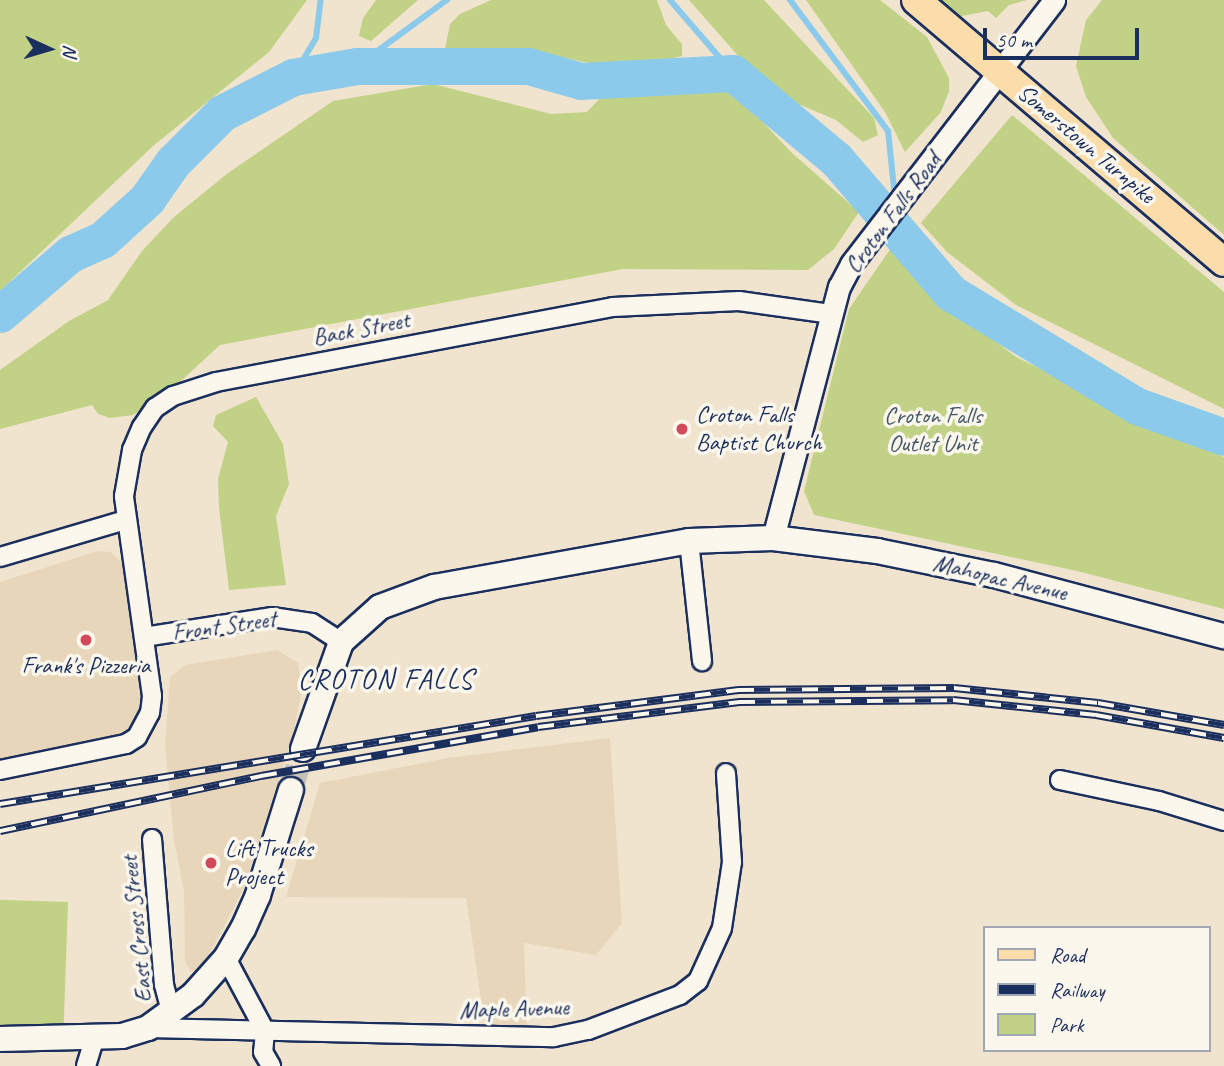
<!DOCTYPE html>
<html>
<head>
<meta charset="utf-8">
<style>
  body { margin:0 }
  #map { position:relative; width:1224px; height:1066px; overflow:hidden; background:#f0e4cf; font-family:Caveat,sans-serif }
  div>[style] { position:absolute }
  .built>* { inset:0; background:#e8d6ba }
  .green>* { inset:0; background:#c1d286; transform-origin:0 0 }
  .stream>* { height:6px; margin:-3px; padding:0 3px; transform-origin:3px; border-radius:3px; background:#8bcaeb }
  .river>* { height:37px; margin:-18.5px; padding:0 18.5px; transform-origin:18.5px; border-radius:18.5px; background:#8bcaeb }
  .secondary-tunnel>* { height:24px; margin-top:-12px; transform-origin:0; background:repeating-linear-gradient(90deg,#c5c0b8 0 24px,transparent 0 36px) }
  .roads { filter:drop-shadow(2px 0 #1b2f5e) drop-shadow(-2px 0 #1b2f5e) drop-shadow(0 2px #1b2f5e) drop-shadow(0 -2px #1b2f5e) }
  .minor>* { height:18px; margin:-9px; padding:0 9px; transform-origin:9px; border-radius:9px; background:#fbf7ec }
  .tertiary>* { height:21px; margin:-10.5px; padding:0 10.5px; transform-origin:10.5px; border-radius:10.5px; background:#fbf7ec }
  .secondary>* { height:24px; margin:-12px; padding:0 12px; transform-origin:12px; border-radius:12px; background:#fbf7ec }
  .primary>* { height:28px; margin:-14px; padding:0 14px; transform-origin:14px; border-radius:14px; background:#fbdcab }
  .rail>* { height:8px; margin-top:-4px; transform-origin:0; background:repeating-linear-gradient(90deg,#fbf7ec 0 16px,#1b2f5e 0 32px); box-sizing:border-box; border-block:2px solid #1b2f5e }
  .dots>* { width:19px; height:19px; translate:-50% -50%; box-sizing:border-box; border:4px solid #fbf7ec; border-radius:50% }
  span { translate:-50% -50%; white-space:nowrap; text-align:center; line-height:1.15; -webkit-text-stroke:7px #fbf7ec; paint-order:stroke }
  .street-label { font-size:24px; color:#1b2f5e }
  .poi-label { font-size:24px; color:#1b2f5e }
  .left { translate:0 -50%; text-align:left }
  .park-label { font-size:24px; color:#445868 }
  .quarter-label { font-size:28px; color:#1b2f5e; letter-spacing:2px }
  .legend { position:absolute; left:983px; top:926px; width:228px; height:126px; box-sizing:border-box; background:#fbf7ec; border:2px solid #a1a7b3; margin:0; padding:9px 12px; list-style:none; font-size:21px; color:#1b2f5e }
  .legend li { display:flex; align-items:center; gap:14px; height:35px }
  .legend b { width:35px; border:2px solid #a1a7b3 }
  .north { position:absolute; left:14px; top:14px; width:70px; height:70px; -webkit-text-stroke:5px #fbf7ec; paint-order:stroke; rotate:94deg; font-size:19px; font-weight:700; line-height:28px; text-align:center; color:#1b2f5e }
  .north::after { content:''; display:block; margin:auto; width:24px; height:32px; background:#1b2f5e; clip-path:polygon(50% 0,100% 100%,50% 72%,0 100%) }
  .scale { position:absolute; left:983px; top:28px; width:156px; height:32px; box-sizing:border-box; border:4px solid #1b2f5e; border-top:0; padding-left:9px; font-size:21px; line-height:24px; white-space:nowrap; color:#1b2f5e; -webkit-text-stroke:5px #fbf7ec; paint-order:stroke }
</style>
</head>
<body>
<div id="map">
  <div class="built">
    <i style="clip-path:polygon(98px 551px,111px 552px,122px 563px,147px 708px,137px 730px,120px 743px,0 766px,0 582px)"></i>
    <i style="clip-path:polygon(277px 650px,298px 663px,302px 690px,293px 735px,244px 888px,201px 970px,191px 972px,185px 961px,184px 892px,174px 840px,165px 744px,170px 677px,185px 665px)"></i>
    <i style="clip-path:polygon(610px 738px,622px 923px,596px 955px,524px 943px,527px 1027px,485px 1027px,466px 898px,286px 897px,320px 783px,448px 758px)"></i>
  </div>
  <div class="green">
    <i style="clip-path:polygon(0 0,307px 0,269px 52px,153px 146px,0 291px)"></i>
    <i style="clip-path:polygon(376px 0,418px 0,371px 41px,359px 36px,363px 18px)"></i>
    <i style="clip-path:polygon(491px 0,657px 0,666px 25px,682px 44px,682px 56px,649px 65px,608px 67px,526px 50px,498px 55px,445px 49px,450px 24px,460px 14px)"></i>
    <i style="clip-path:polygon(689px 0,764px 0,874px 118px,878px 135px,863px 142px,836px 120px,770px 92px)"></i>
    <i style="clip-path:polygon(806px 0,880px 0,927px 37px,949px 78px,949px 91px,941px 112px,905px 152px,885px 112px)"></i>
    <i style="clip-path:polygon(931px 0,1027px 0,1009px 5px,996px 18px,988px 11px,951px 18px)"></i>
    <i style="clip-path:polygon(1102px 0,1224px 0,1224px 235px,1113px 138px,1086px 97px,1076px 66px,1086px 20px)"></i>
    <i style="clip-path:polygon(433px 84px,551px 114px,587px 112px,607px 91px,727px 84px,792px 153px,859px 212px,834px 249px,808px 270px,623px 269px,220px 345px,170px 391px,133px 415px,110px 418px,98px 414px,92px 405px,0 429px,0 370px,69px 321px,108px 300px,142px 251px,174px 217px,228px 173px,333px 101px)"></i>
    <i style="clip-path:polygon(1012px 115px,1224px 292px,1224px 409px,1016px 305px,947px 252px,921px 223px)"></i>
    <i style="clip-path:polygon(893px 245px,923px 286px,1016px 357px,1224px 457px,1224px 609px,1077px 571px,814px 515px,804px 491px,849px 309px)"></i>
    <i style="clip-path:polygon(256px 397px,283px 444px,289px 484px,276px 516px,286px 585px,229px 590px,219px 508px,218px 479px,228px 442px,213px 426px,216px 415px)"></i>
    <i style="left:68px;top:902px;width:129px;height:69px;rotate:92deg"></i>
  </div>
  <div class="stream">
    <i style="left:670px;top:0;width:96px;rotate:49.2deg"></i>
    <i style="left:790px;top:0;width:164px;rotate:53.2deg"></i>
    <i style="left:888px;top:131px;width:67px;rotate:84deg"></i>
    <i style="left:357px;top:66px;width:112px;rotate:-36.3deg"></i>
    <i style="left:293px;top:77px;width:45px;rotate:-59.5deg"></i>
    <i style="left:316px;top:38px;width:38px;rotate:-83deg"></i>
    <i style="left:897px;top:212px;width:26px;rotate:81deg"></i>
  </div>
  <div class="river">
    <i style="left:0;top:314px;width:92px;rotate:-40.6deg"></i>
    <i style="left:70px;top:254px;width:35px;rotate:-24deg"></i>
    <i style="left:102px;top:240px;width:61px;rotate:-42.3deg"></i>
    <i style="left:147px;top:199px;width:45px;rotate:-54.9deg"></i>
    <i style="left:173px;top:162px;width:69px;rotate:-45deg"></i>
    <i style="left:222px;top:113px;width:80px;rotate:-26.9deg"></i>
    <i style="left:293px;top:77px;width:65px;rotate:-9.8deg"></i>
    <i style="left:357px;top:66px;width:171px"></i>
    <i style="left:528px;top:66px;width:55px;rotate:15.8deg"></i>
    <i style="left:581px;top:81px;width:152px;rotate:-3deg"></i>
    <i style="left:733px;top:73px;width:134px;rotate:39.9deg"></i>
    <i style="left:836px;top:159px;width:177px;rotate:49.4deg"></i>
    <i style="left:951px;top:293px;width:218px;rotate:31.3deg"></i>
    <i style="left:1137px;top:406px;width:92px;rotate:19.6deg"></i>
  </div>
  <div class="secondary-tunnel">
    <i style="left:291px;top:790px;width:43px;rotate:-73.7deg"></i>
  </div>
  <div class="roads">
    <div class="minor">
      <i style="left:689px;top:541px;width:121px;rotate:83.8deg"></i>
      <i style="left:0;top:557px;width:131px;rotate:-16.4deg"></i>
      <i style="left:144px;top:637px;width:130px;rotate:-8.9deg"></i>
      <i style="left:272px;top:617px;width:40px;rotate:8.5deg"></i>
      <i style="left:312px;top:623px;width:35px;rotate:33deg"></i>
      <i style="left:0;top:770px;width:129px;rotate:-11.7deg"></i>
      <i style="left:126px;top:744px;width:13px;rotate:-32deg"></i>
      <i style="left:137px;top:737px;width:27px;rotate:-62deg"></i>
      <i style="left:150px;top:713px;width:17px;rotate:-83deg"></i>
      <i style="left:152px;top:696px;width:202px;rotate:-98deg"></i>
      <i style="left:124px;top:496px;width:47px;rotate:-80.1deg"></i>
      <i style="left:132px;top:450px;width:25px;rotate:-67deg"></i>
      <i style="left:142px;top:427px;width:23px;rotate:-56deg"></i>
      <i style="left:155px;top:408px;width:22px;rotate:-34deg"></i>
      <i style="left:173px;top:396px;width:45px;rotate:-18deg"></i>
      <i style="left:216px;top:382px;width:404px;rotate:-10.7deg"></i>
      <i style="left:613px;top:307px;width:126px;rotate:-2.7deg"></i>
      <i style="left:739px;top:301px;width:92px;rotate:8.1deg"></i>
      <i style="left:1060px;top:780px;width:101px;rotate:12deg"></i>
      <i style="left:1159px;top:801px;width:68px;rotate:17.1deg"></i>
      <i style="left:152px;top:839px;width:146px;rotate:85.3deg"></i>
      <i style="left:164px;top:985px;width:30px;rotate:75deg"></i>
      <i style="left:226px;top:958px;width:83px;rotate:61.9deg"></i>
      <i style="left:265px;top:1031px;width:21px;rotate:95deg"></i>
      <i style="left:263px;top:1052px;width:16px;rotate:60deg"></i>
      <i style="left:148px;top:1028px;width:406px;rotate:1.3deg"></i>
      <i style="left:554px;top:1037px;width:35px;rotate:-12deg"></i>
      <i style="left:588px;top:1030px;width:98px;rotate:-20.8deg"></i>
      <i style="left:680px;top:995px;width:23px;rotate:-38deg"></i>
      <i style="left:698px;top:981px;width:58px;rotate:-65.6deg"></i>
      <i style="left:722px;top:928px;width:67px;rotate:-81.4deg"></i>
      <i style="left:732px;top:862px;width:89px;rotate:-93.9deg"></i>
      <i style="left:86px;top:1066px;width:28px;rotate:-73deg"></i>
    </div>
    <div class="tertiary">
      <i style="left:773px;top:538px;width:260px;rotate:-75.3deg"></i>
      <i style="left:839px;top:287px;width:26px;rotate:-62deg"></i>
      <i style="left:851px;top:264px;width:333px;rotate:-52.4deg"></i>
    </div>
    <div class="secondary">
      <i style="left:303px;top:749px;width:114px;rotate:-70.4deg"></i>
      <i style="left:341px;top:642px;width:52px;rotate:-41.9deg"></i>
      <i style="left:380px;top:607px;width:58px;rotate:-20.3deg"></i>
      <i style="left:434px;top:587px;width:259px;rotate:-10.2deg"></i>
      <i style="left:689px;top:541px;width:84px;rotate:-2deg"></i>
      <i style="left:773px;top:538px;width:105px;rotate:7.1deg"></i>
      <i style="left:877px;top:551px;width:119px;rotate:11.6deg"></i>
      <i style="left:994px;top:575px;width:238px;rotate:14.9deg"></i>
      <i style="left:0;top:1039px;width:122px;rotate:-1.4deg"></i>
      <i style="left:122px;top:1036px;width:27px;rotate:-17deg"></i>
      <i style="left:148px;top:1028px;width:56px;rotate:-36.3deg"></i>
      <i style="left:193px;top:995px;width:50px;rotate:-48.3deg"></i>
      <i style="left:226px;top:958px;width:34px;rotate:-60deg"></i>
      <i style="left:243px;top:929px;width:37px;rotate:-66deg"></i>
      <i style="left:258px;top:895px;width:110px;rotate:-72.6deg"></i>
    </div>
    <div class="primary">
      <i style="left:916px;top:0;width:404px;rotate:40.4deg"></i>
    </div>
  </div>
  <div class="rail">
    <i style="left:0;top:804px;width:543px;rotate:-9.32deg"></i>
    <i style="left:536px;top:716px;width:204px;rotate:-7.3deg"></i>
    <i style="left:738px;top:690px;width:216px;rotate:-0.5deg"></i>
    <i style="left:954px;top:688px;width:145px;rotate:5.9deg"></i>
    <i style="left:1098px;top:703px;width:128px;rotate:9.9deg"></i>
    <i style="left:0;top:831px;width:267px;rotate:-11.9deg"></i>
    <i style="left:261px;top:776px;width:281px;rotate:-10deg"></i>
    <i style="left:538px;top:727px;width:203px;rotate:-7.1deg"></i>
    <i style="left:739px;top:702px;width:214px;rotate:-0.5deg"></i>
    <i style="left:953px;top:700px;width:144px;rotate:6deg"></i>
    <i style="left:1096px;top:715px;width:130px;rotate:10.2deg"></i>
  </div>
  <div class="dots">
    <i style="left:682px;top:429px;background:#d1495b"></i>
    <i style="left:86px;top:640px;background:#d1495b"></i>
    <i style="left:211px;top:863px;background:#d1495b"></i>
  </div>
  <div class="street-label">
    <span style="left:1086px;top:144px;rotate:40deg">Somerstown Turnpike</span>
    <span style="left:893px;top:213px;rotate:-53deg">Croton Falls Road</span>
    <span style="left:361px;top:329px;rotate:-11deg">Back Street</span>
    <span style="left:1000px;top:578px;rotate:13deg">Mahopac Avenue</span>
    <span style="left:224px;top:626px;rotate:-8deg">Front Street</span>
    <span style="left:137px;top:929px;rotate:-96deg">East Cross Street</span>
    <span style="left:514px;top:1009px;rotate:-2deg">Maple Avenue</span>
  </div>
  <div class="poi-label">
    <span class="left" style="left:696px;top:429px">Croton Falls<br>Baptist Church</span>
    <span style="left:86px;top:666px">Frank's Pizzeria</span>
    <span class="left" style="left:225px;top:863px">Lift Trucks<br>Project</span>
  </div>
  <div class="park-label">
    <span style="left:933px;top:430px">Croton Falls<br>Outlet Unit</span>
  </div>
  <div class="quarter-label">
    <span style="left:386px;top:679px">CROTON FALLS</span>
  </div>
  <ul class="legend">
  <li><b style="height:9px;background:#fbdcab"></b>Road</li>
  <li><b style="height:9px;background:#1b2f5e"></b>Railway</li>
  <li><b style="height:19px;background:#c1d286"></b>Park</li>
  </ul>
  <div class="north">N</div>
  <div class="scale">50 m</div>
</div>
</body>
</html>
